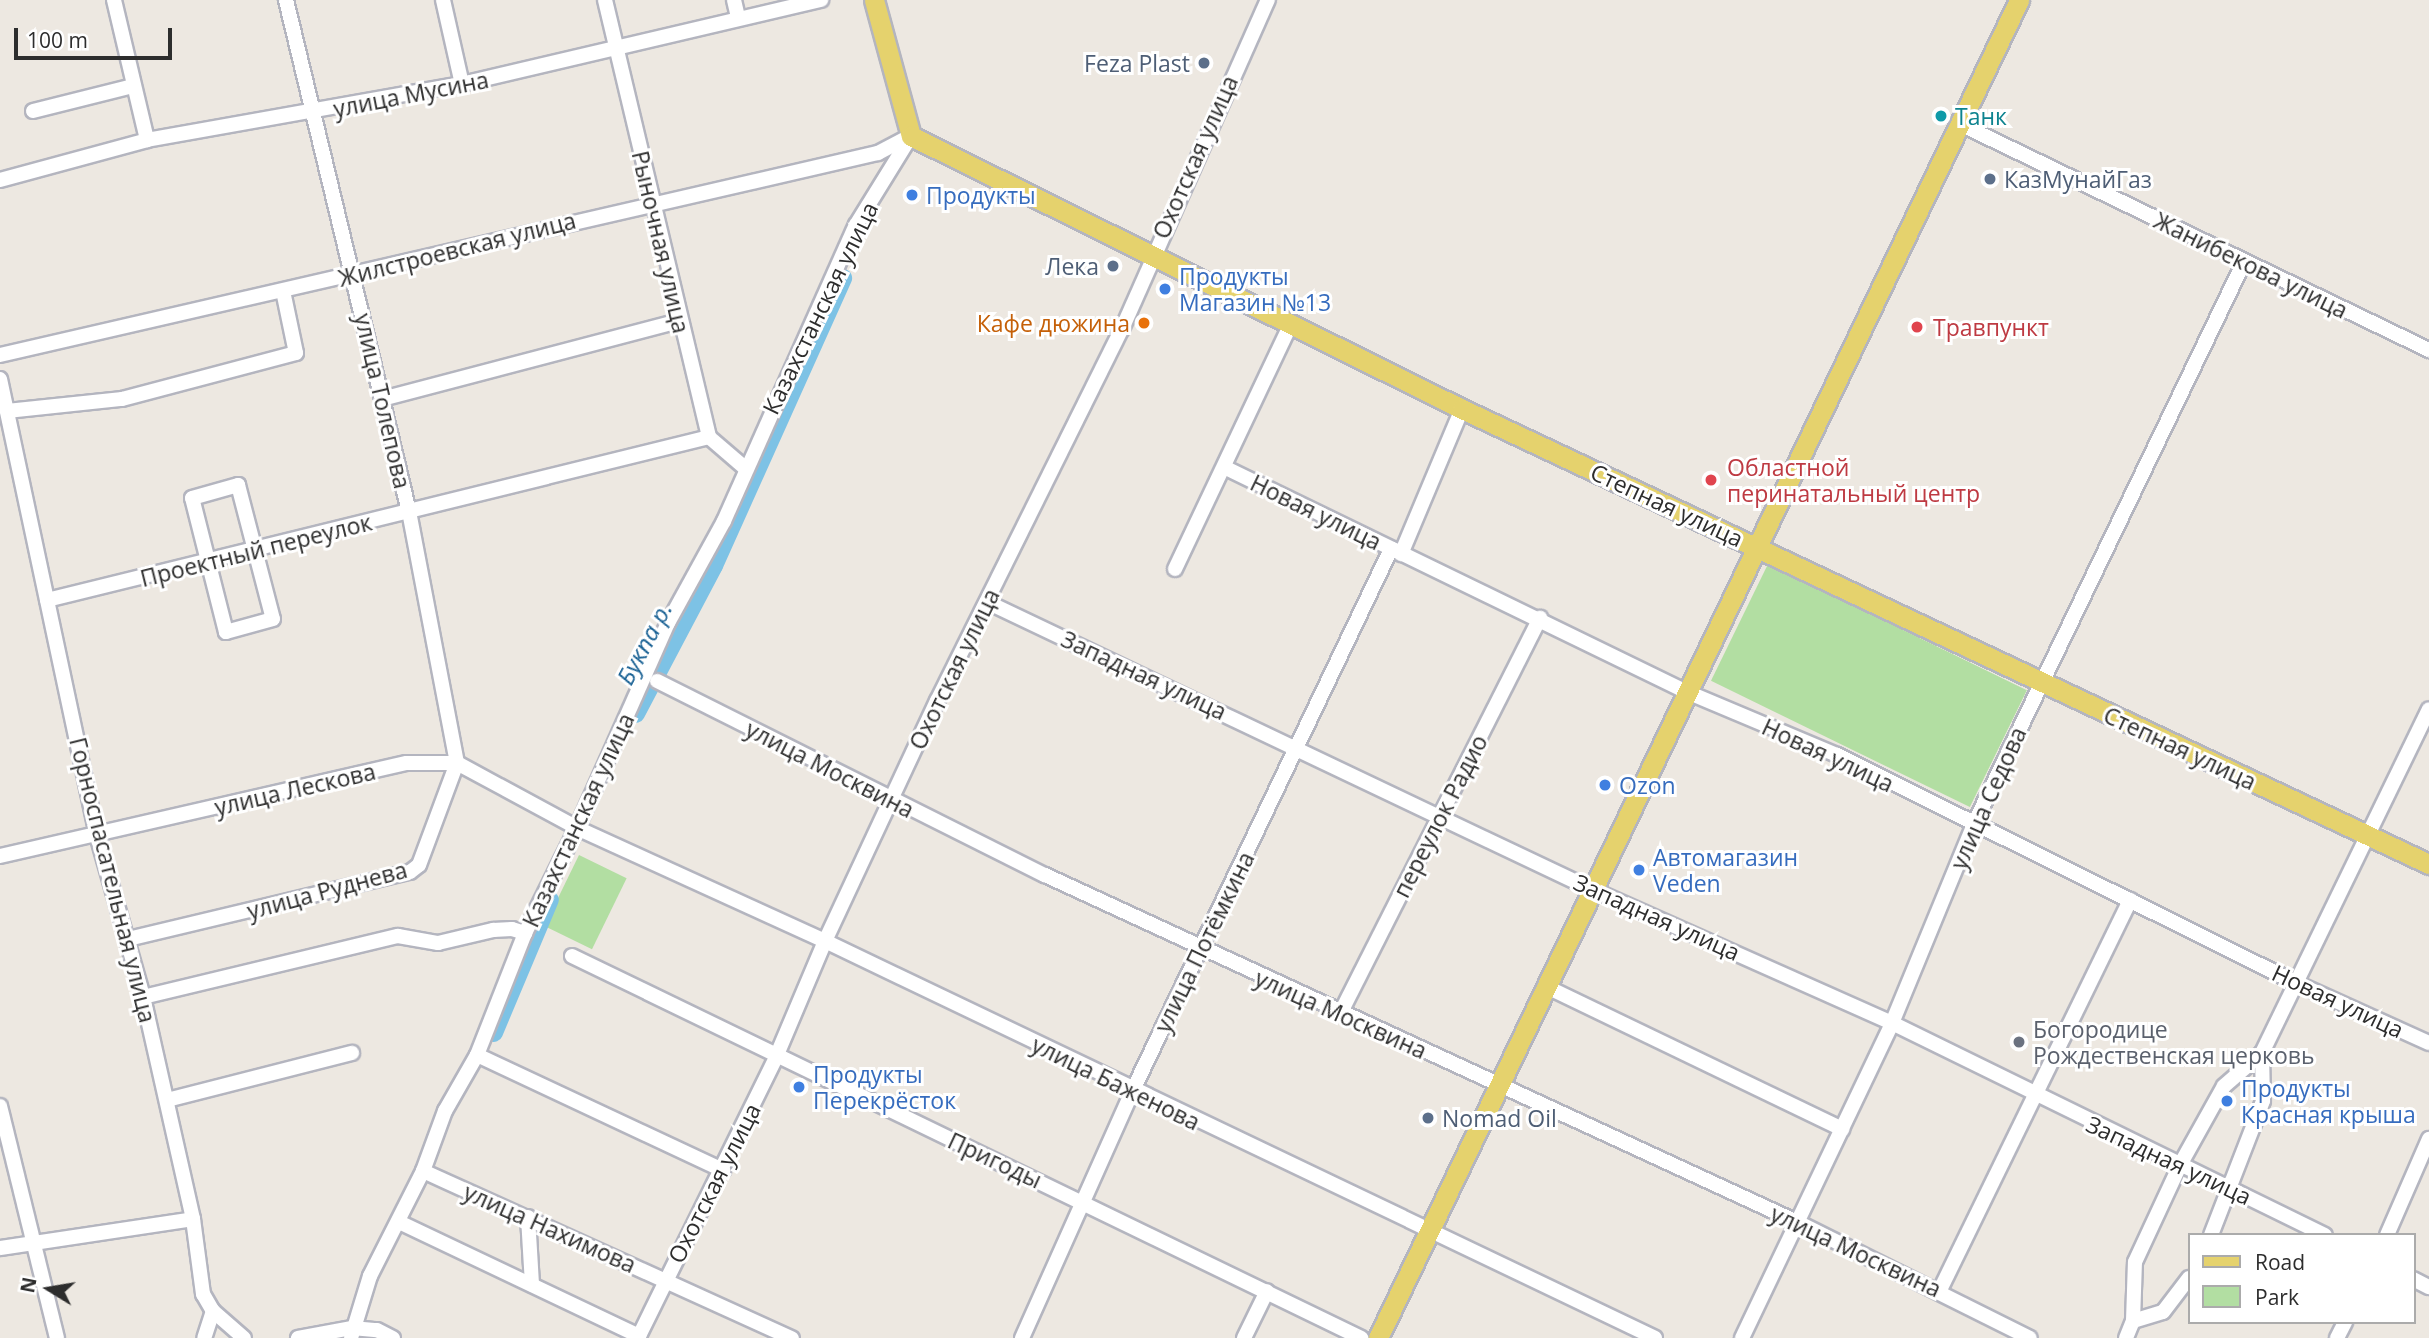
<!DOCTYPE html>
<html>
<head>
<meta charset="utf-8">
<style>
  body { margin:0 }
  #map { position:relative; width:2429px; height:1338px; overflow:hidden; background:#ede8e1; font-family:"Open Sans",sans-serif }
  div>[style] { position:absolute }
  .green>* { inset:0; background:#b2dea2; transform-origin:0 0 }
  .river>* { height:19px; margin:-9.5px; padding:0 9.5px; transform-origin:9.5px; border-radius:9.5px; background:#7dc2e5 }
  .roads { filter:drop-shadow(2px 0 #b4b5bf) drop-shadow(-2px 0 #b4b5bf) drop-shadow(0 2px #b4b5bf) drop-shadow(0 -2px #b4b5bf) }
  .minor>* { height:14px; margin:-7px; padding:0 7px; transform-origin:7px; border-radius:7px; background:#fff }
  .major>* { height:19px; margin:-9.5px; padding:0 9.5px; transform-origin:9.5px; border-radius:9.5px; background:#e5d26d }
  .dots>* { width:19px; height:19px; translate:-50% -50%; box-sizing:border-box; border:4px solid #fff; border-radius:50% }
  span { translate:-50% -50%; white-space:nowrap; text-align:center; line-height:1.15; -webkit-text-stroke:6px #fff; paint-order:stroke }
  .service-label { font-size:23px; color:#4e5e75 }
  .right { translate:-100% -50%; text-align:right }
  .left { translate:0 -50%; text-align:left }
  .street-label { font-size:23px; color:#2d2d2d }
  .culture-label { font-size:23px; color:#0d838f }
  .shop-label { font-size:23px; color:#366cbe }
  .food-label { font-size:23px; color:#c56008 }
  .health-label { font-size:23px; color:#be3a42 }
  .worship-label { font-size:23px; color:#5b616d }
  .water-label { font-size:24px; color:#196194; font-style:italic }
  .legend { position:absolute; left:2188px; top:1233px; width:228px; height:91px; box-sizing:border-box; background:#fff; border:2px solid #ababab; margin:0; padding:9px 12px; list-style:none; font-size:21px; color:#2d2d2d }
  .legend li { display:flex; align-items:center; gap:14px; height:35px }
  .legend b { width:35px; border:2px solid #ababab }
  .north { position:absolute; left:14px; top:1254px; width:70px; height:70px; -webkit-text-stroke:5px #fff; paint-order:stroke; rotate:281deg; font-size:19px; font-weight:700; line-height:28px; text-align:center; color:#2d2d2d }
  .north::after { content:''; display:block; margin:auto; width:24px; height:32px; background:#2d2d2d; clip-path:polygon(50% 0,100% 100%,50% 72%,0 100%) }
  .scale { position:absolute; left:14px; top:28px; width:158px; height:32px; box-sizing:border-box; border:4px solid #2d2d2d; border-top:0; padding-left:9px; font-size:21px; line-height:24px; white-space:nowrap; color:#2d2d2d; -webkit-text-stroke:5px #fff; paint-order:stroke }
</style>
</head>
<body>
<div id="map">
  <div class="green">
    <i style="left:1768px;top:564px;width:288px;height:130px;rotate:26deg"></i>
    <i style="left:579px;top:855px;width:53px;height:79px;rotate:26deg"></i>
  </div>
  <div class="river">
    <i style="left:635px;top:713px;width:167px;rotate:-62.2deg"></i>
    <i style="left:713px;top:565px;width:315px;rotate:-65.8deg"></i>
    <i style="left:493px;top:1032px;width:144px;rotate:-67.2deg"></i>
  </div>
  <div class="roads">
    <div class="minor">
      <i style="left:114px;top:0;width:144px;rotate:76.7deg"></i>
      <i style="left:443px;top:0;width:86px;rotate:77.3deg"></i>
      <i style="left:605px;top:0;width:449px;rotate:76.6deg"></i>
      <i style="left:709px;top:437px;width:48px;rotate:40.7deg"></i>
      <i style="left:734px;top:0;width:17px;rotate:77deg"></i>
      <i style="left:33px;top:111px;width:103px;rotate:-14deg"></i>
      <i style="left:1960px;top:124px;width:521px;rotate:25.73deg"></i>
      <i style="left:0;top:180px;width:152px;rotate:-15.2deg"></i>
      <i style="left:147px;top:140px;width:320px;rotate:-10.1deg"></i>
      <i style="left:462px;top:84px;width:369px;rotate:-13.2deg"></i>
      <i style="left:0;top:355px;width:901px;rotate:-12.96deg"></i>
      <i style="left:878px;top:153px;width:36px;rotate:-28deg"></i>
      <i style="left:0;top:379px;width:466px;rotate:78deg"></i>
      <i style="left:97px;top:835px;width:168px;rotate:74.1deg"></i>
      <i style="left:143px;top:997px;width:228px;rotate:77.3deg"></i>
      <i style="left:193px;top:1219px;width:76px;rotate:82.4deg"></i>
      <i style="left:203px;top:1294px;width:20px;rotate:60deg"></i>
      <i style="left:213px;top:1311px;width:28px;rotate:108deg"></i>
      <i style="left:382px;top:399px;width:307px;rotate:-14.7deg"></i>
      <i style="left:7px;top:411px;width:116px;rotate:-6deg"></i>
      <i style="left:122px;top:399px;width:180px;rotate:-14.8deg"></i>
      <i style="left:296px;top:353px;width:63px;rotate:-101.8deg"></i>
      <i style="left:1226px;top:468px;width:513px;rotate:25.92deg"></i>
      <i style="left:1687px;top:692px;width:163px;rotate:22.8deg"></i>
      <i style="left:1837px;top:755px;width:510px;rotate:26.41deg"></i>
      <i style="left:2294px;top:982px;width:148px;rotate:24.3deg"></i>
      <i style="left:238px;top:485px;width:138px;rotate:75.4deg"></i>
      <i style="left:273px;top:619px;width:49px;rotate:164.5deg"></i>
      <i style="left:226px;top:632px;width:138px;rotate:-104.2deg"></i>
      <i style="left:192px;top:498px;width:48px;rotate:-15.8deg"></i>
      <i style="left:1401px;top:554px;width:157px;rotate:-67.2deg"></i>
      <i style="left:1175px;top:569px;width:271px;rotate:-64.7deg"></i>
      <i style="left:47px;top:600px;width:682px;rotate:-13.83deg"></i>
      <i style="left:987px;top:602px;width:669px;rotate:25.42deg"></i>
      <i style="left:1591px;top:889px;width:329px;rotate:24deg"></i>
      <i style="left:1892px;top:1023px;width:482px;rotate:26.1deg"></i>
      <i style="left:657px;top:681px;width:434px;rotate:26.6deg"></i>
      <i style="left:1045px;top:875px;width:828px;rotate:24.77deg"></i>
      <i style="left:1797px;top:1222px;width:260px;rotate:26.5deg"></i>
      <i style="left:0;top:856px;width:417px;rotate:-12.9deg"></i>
      <i style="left:407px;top:763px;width:50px"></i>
      <i style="left:457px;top:763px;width:136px;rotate:28.4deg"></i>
      <i style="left:577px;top:828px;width:273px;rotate:24.5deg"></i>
      <i style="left:825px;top:941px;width:920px;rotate:25.56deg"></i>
      <i style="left:128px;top:939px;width:290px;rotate:-13.4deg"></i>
      <i style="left:410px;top:872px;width:11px;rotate:-38deg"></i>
      <i style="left:419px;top:865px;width:109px;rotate:-69.6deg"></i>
      <i style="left:457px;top:763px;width:256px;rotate:-100.8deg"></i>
      <i style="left:409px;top:512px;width:527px;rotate:-103.51deg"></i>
      <i style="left:572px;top:956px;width:877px;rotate:25.83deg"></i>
      <i style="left:1545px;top:986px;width:330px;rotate:25.7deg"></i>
      <i style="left:143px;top:997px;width:262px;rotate:-13.5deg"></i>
      <i style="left:398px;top:936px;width:41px;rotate:9.9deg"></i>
      <i style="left:438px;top:943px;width:57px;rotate:-13.3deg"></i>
      <i style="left:493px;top:930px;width:19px;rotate:-3deg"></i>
      <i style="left:512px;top:929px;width:14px;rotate:17deg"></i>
      <i style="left:1340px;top:1014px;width:444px;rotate:-63.2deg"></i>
      <i style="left:477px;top:1055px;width:272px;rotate:25.1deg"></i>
      <i style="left:167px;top:1100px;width:191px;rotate:-14.3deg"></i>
      <i style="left:0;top:1106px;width:239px;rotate:76.2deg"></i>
      <i style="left:423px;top:1171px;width:405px;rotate:24.4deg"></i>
      <i style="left:528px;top:1217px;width:68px;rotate:86.6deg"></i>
      <i style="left:399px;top:1222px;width:266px;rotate:25.4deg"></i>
      <i style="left:2211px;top:1235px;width:144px;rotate:-68.8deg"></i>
      <i style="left:2263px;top:1101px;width:48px;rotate:-91.2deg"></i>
      <i style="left:2387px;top:1235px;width:105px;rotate:-66.4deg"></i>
      <i style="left:0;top:1248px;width:195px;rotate:-8.5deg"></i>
      <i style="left:2413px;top:1279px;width:18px;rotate:27deg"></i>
      <i style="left:1940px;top:1290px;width:434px;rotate:-64deg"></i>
      <i style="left:213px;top:1311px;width:41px;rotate:41.1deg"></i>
      <i style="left:2133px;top:1321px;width:31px;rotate:-17deg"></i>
      <i style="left:2163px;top:1312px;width:43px;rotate:-52.6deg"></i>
      <i style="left:298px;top:1338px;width:55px;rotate:-10.5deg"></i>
      <i style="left:352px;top:1328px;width:25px;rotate:5deg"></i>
      <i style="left:377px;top:1330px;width:18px;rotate:27deg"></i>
      <i style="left:351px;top:1338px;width:65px;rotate:-73deg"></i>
      <i style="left:370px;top:1276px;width:118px;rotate:-63.2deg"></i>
      <i style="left:423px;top:1171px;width:64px;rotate:-69.9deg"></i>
      <i style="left:445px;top:1111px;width:64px;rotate:-60.3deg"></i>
      <i style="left:477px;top:1055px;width:131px;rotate:-68.5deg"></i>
      <i style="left:525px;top:933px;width:117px;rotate:-63.7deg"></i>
      <i style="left:577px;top:828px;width:224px;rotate:-66.1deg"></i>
      <i style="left:668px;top:623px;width:116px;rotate:-61.2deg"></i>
      <i style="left:724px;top:521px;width:324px;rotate:-66deg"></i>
      <i style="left:856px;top:225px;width:105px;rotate:-58.3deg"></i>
      <i style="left:638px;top:1338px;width:313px;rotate:-63.8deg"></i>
      <i style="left:776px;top:1057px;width:126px;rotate:-67.1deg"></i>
      <i style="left:825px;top:941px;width:265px;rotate:-65deg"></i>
      <i style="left:937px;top:701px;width:415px;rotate:-63.6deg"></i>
      <i style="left:1122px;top:329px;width:360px;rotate:-66.1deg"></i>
      <i style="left:1022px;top:1338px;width:269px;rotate:-65.9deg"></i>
      <i style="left:1132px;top:1092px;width:602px;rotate:-64.5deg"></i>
      <i style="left:1244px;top:1338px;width:52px;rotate:-63.9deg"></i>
      <i style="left:1742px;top:1338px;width:349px;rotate:-64.5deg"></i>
      <i style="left:1892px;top:1023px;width:213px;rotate:-67.6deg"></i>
      <i style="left:1973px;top:826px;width:626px;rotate:-64.34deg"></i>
      <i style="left:2126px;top:1338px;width:18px;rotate:-68deg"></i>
      <i style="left:2133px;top:1321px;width:59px;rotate:-88.1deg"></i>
      <i style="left:2135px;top:1262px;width:107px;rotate:-65.1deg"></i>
      <i style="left:2180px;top:1165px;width:90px;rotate:-60.9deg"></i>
      <i style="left:2224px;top:1086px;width:50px;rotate:-41deg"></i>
      <i style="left:2262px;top:1053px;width:382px;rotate:-64.1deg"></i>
      <i style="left:2337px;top:1338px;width:18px;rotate:-63deg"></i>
    </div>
    <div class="major">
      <i style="left:874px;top:0;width:141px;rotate:74.8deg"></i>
      <i style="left:911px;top:136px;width:615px;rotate:26.36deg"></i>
      <i style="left:1462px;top:409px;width:1069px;rotate:25.2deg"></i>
      <i style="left:1378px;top:1338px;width:1484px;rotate:-64.4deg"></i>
    </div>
  </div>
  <div class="dots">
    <i style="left:1204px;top:63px;background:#5c6f8a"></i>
    <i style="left:1941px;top:116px;background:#0f9aa8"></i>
    <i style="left:1990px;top:179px;background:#5c6f8a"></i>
    <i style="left:912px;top:195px;background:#3f7fe0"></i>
    <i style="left:1113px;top:266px;background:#5c6f8a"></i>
    <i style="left:1165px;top:289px;background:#3f7fe0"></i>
    <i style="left:1144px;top:323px;background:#e8710a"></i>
    <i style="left:1917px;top:327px;background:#e0444e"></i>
    <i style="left:1711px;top:480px;background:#e0444e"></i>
    <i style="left:1605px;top:785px;background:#3f7fe0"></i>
    <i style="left:1639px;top:870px;background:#3f7fe0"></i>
    <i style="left:2019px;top:1042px;background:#6b7280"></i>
    <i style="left:799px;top:1087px;background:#3f7fe0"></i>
    <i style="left:2227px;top:1101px;background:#3f7fe0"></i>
    <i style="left:1428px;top:1118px;background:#5c6f8a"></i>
  </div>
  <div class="service-label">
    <span class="right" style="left:1190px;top:63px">Feza Plast</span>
    <span class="left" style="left:2004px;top:179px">КазМунайГаз</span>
    <span class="right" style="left:1099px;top:266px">Лека</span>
    <span class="left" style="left:1442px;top:1118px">Nomad Oil</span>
  </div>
  <div class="street-label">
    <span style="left:411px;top:94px;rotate:-11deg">улица Мусина</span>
    <span style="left:1195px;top:157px;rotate:-66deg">Охотская улица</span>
    <span style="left:661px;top:242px;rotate:77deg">Рыночная улица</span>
    <span style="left:457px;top:249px;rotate:-14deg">Жилстроевская улица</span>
    <span style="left:2251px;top:265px;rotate:26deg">Жанибекова улица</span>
    <span style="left:820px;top:308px;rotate:-64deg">Казахстанская улица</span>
    <span style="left:383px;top:401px;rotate:77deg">улица Толепова</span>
    <span style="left:1667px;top:505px;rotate:25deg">Степная улица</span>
    <span style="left:1316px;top:512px;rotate:26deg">Новая улица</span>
    <span style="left:256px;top:550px;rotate:-14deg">Проектный переулок</span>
    <span style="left:954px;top:669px;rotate:-64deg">Охотская улица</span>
    <span style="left:1144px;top:675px;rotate:25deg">Западная улица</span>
    <span style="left:2180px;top:748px;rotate:25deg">Степная улица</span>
    <span style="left:1828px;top:755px;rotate:25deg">Новая улица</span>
    <span style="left:830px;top:769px;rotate:27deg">улица Москвина</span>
    <span style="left:295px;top:789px;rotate:-13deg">улица Лескова</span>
    <span style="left:1988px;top:798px;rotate:-66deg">улица Седова</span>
    <span style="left:1440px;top:816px;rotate:-63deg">переулок Радио</span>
    <span style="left:578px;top:820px;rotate:-65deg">Казахстанская улица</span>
    <span style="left:113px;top:880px;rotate:76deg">Горноспасательная улица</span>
    <span style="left:327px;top:890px;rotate:-15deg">улица Руднева</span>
    <span style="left:1657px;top:917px;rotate:24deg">Западная улица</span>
    <span style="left:1204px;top:942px;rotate:-64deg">улица Потёмкина</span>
    <span style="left:2338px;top:1001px;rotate:25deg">Новая улица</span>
    <span style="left:1341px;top:1014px;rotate:24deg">улица Москвина</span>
    <span style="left:1116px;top:1083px;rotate:26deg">улица Баженова</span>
    <span style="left:995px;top:1160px;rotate:25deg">Пригоды</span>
    <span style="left:2169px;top:1160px;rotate:25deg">Западная улица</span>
    <span style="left:714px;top:1183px;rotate:-63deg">Охотская улица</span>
    <span style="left:550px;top:1228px;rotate:24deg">улица Нахимова</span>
    <span style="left:1856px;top:1251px;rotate:25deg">улица Москвина</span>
  </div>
  <div class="culture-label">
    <span class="left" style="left:1955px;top:116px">Танк</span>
  </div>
  <div class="shop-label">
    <span class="left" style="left:926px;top:195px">Продукты</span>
    <span class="left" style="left:1179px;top:289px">Продукты<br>Магазин №13</span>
    <span class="left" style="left:1619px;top:785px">Ozon</span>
    <span class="left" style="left:1653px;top:870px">Автомагазин<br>Veden</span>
    <span class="left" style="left:813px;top:1087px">Продукты<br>Перекрёсток</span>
    <span class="left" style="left:2241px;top:1101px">Продукты<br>Красная крыша</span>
  </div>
  <div class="food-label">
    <span class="right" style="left:1130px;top:323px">Кафе дюжина</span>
  </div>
  <div class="health-label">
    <span class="left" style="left:1933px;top:327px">Травпункт</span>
    <span class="left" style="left:1727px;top:480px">Областной<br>перинатальный центр</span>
  </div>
  <div class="worship-label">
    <span class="left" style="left:2033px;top:1042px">Богородице<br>Рождественская церковь</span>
  </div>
  <div class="water-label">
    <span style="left:644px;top:643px;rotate:-62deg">Букпа р.</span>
  </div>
  <ul class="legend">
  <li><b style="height:9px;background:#e5d26d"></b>Road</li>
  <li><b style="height:19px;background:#b2dea2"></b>Park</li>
  </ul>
  <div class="north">N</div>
  <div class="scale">100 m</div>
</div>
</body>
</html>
